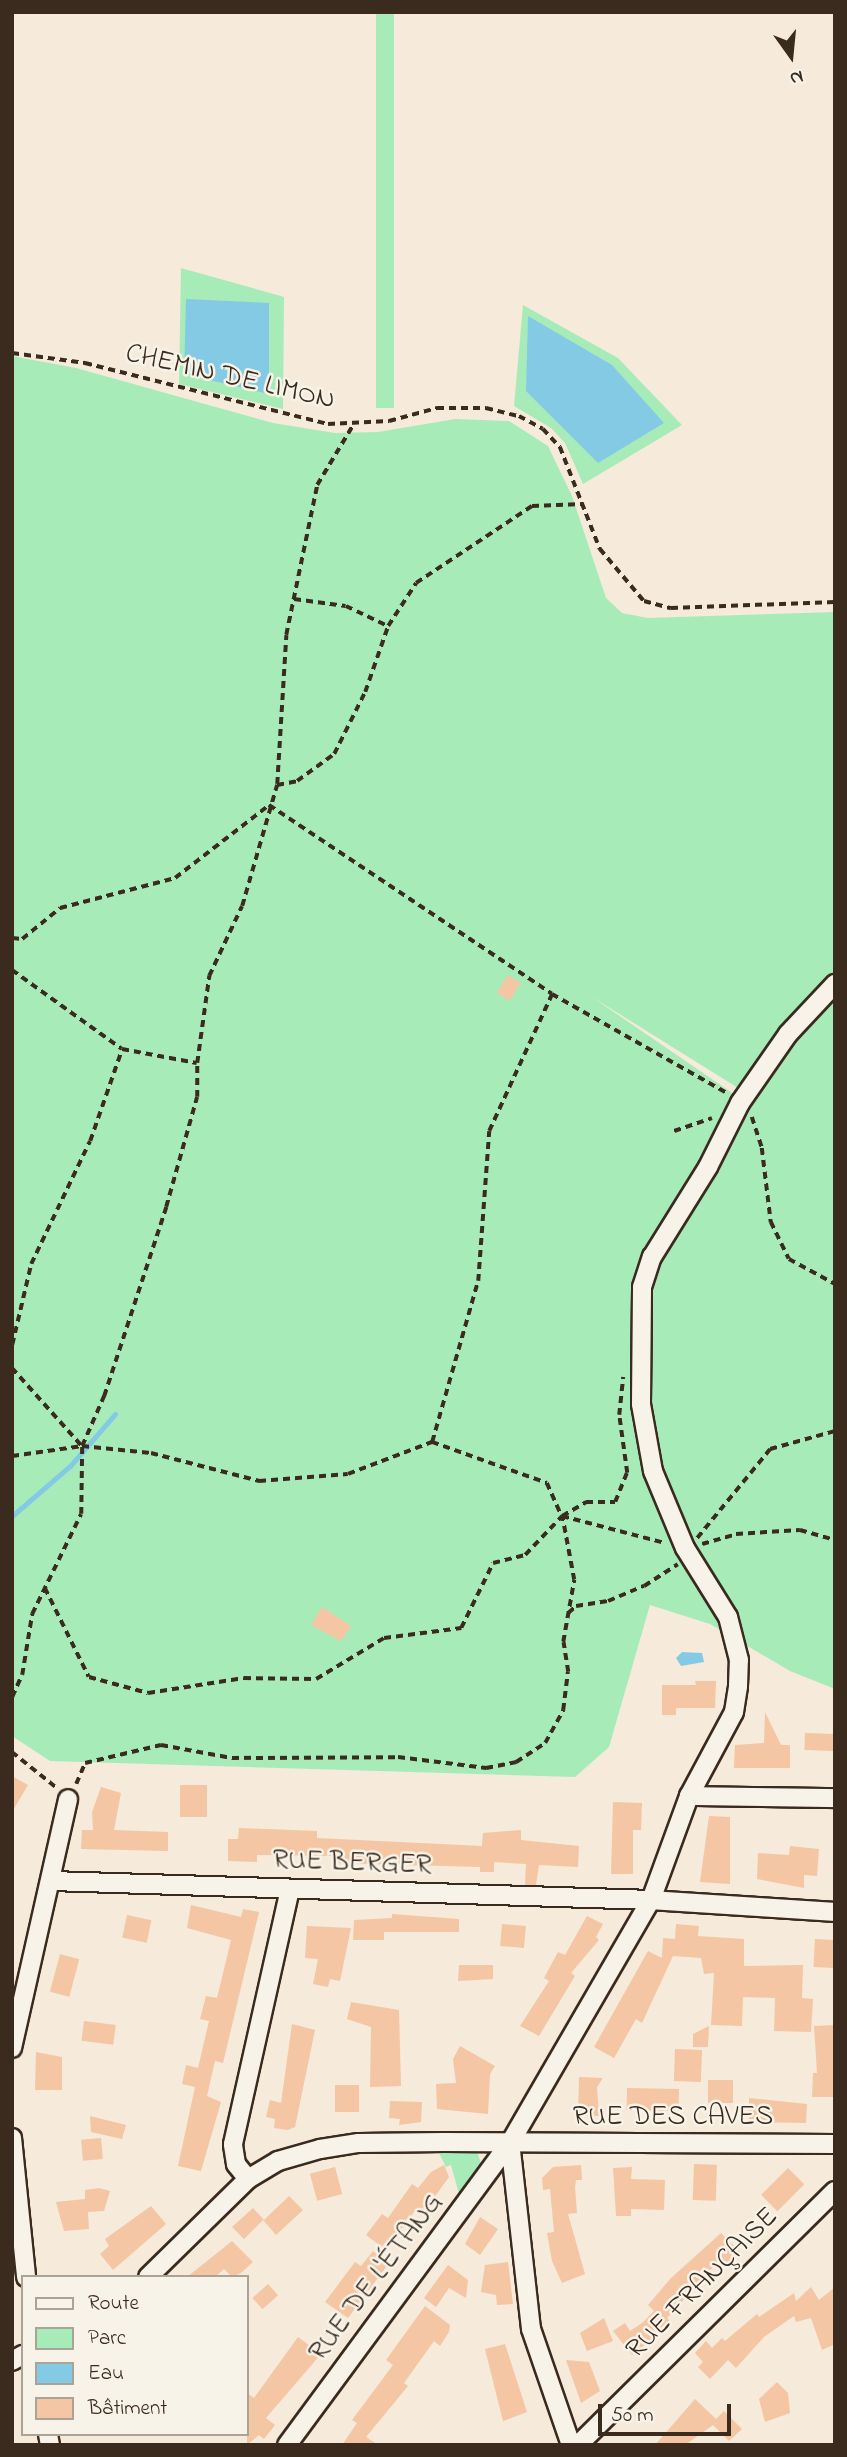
<!DOCTYPE html>
<html>
<head>
<meta charset="utf-8">
<style>
  body { margin:0 }
  #map { position:relative; width:847px; height:2457px; overflow:hidden; background:#f6eada; font-family:"Indie Flower",sans-serif }
  div>[style] { position:absolute }
  .green>* { inset:0; background:#a7ecb8; transform-origin:0 0 }
  .water>* { inset:0; background:#84cae5 }
  .stream>* { height:5px; margin:-2.5px; padding:0 2.5px; transform-origin:2.5px; border-radius:2.5px; background:#84cae5 }
  .building>* { inset:0; background:#f4c6a3; transform-origin:0 0 }
  .path>* { height:3.5px; margin-top:-1.75px; transform-origin:0; background:repeating-linear-gradient(90deg,#3b2a1e 0 7px,transparent 0 12px) }
  .roads { filter:drop-shadow(2px 0 #3b2a1e) drop-shadow(-2px 0 #3b2a1e) drop-shadow(0 2px #3b2a1e) drop-shadow(0 -2px #3b2a1e) }
  .minor>* { height:18px; margin:-9px; padding:0 9px; transform-origin:9px; border-radius:9px; background:#f7f3e8 }
  span { translate:-50% -50%; white-space:nowrap; text-align:center; line-height:1.15; -webkit-text-stroke:5px #f7f3e8; paint-order:stroke }
  .street-label { font-size:28px; color:#3b2a1e }
  .frame { position:absolute; inset:0; border:14px solid #3b2a1e; pointer-events:none }
  .legend { position:absolute; left:21px; top:2275px; width:228px; height:161px; box-sizing:border-box; background:#f7f3e8; border:2px solid #aca397; margin:0; padding:9px 12px; list-style:none; font-size:21px; color:#3b2a1e }
  .legend li { display:flex; align-items:center; gap:14px; height:35px }
  .legend b { width:35px; border:2px solid #aca397 }
  .north { position:absolute; left:756px; top:21px; width:70px; height:70px; -webkit-text-stroke:5px #f7f3e8; paint-order:stroke; rotate:165deg; font-size:19px; font-weight:700; line-height:28px; text-align:center; color:#3b2a1e }
  .north::after { content:''; display:block; margin:auto; width:24px; height:32px; background:#3b2a1e; clip-path:polygon(50% 0,100% 100%,50% 72%,0 100%) }
  .scale { position:absolute; left:598px; top:2404px; width:133px; height:32px; box-sizing:border-box; border:4px solid #3b2a1e; border-top:0; padding-left:9px; font-size:21px; line-height:24px; white-space:nowrap; color:#3b2a1e; -webkit-text-stroke:5px #f7f3e8; paint-order:stroke }
</style>
</head>
<body>
<div id="map">
  <div class="green">
    <i style="left:376px;top:12px;width:18px;height:396px"></i>
    <i style="clip-path:polygon(181px 268px,284px 297px,283px 409px,179px 384px)"></i>
    <i style="clip-path:polygon(523px 305px,618px 358px,682px 425px,583px 484px,565px 443px,551px 428px,514px 406px)"></i>
    <i style="clip-path:polygon(12px 356px,76px 368px,273px 423px,335px 433px,378px 432px,455px 419px,509px 421px,548px 446px,572px 496px,606px 598px,622px 613px,648px 618px,835px 612px,835px 974px,800px 1009px,743px 1091px,592px 997px,744px 1101px,835px 989px,835px 1689px,790px 1671px,710px 1624px,650px 1605px,609px 1747px,575px 1777px,50px 1761px,12px 1736px)"></i>
    <i style="clip-path:polygon(477px 2152px,481px 2163px,459px 2194px,451px 2165px,446px 2167px,439px 2153px)"></i>
  </div>
  <div class="water">
    <i style="clip-path:polygon(186px 299px,269px 303px,269px 394px,184px 374px)"></i>
    <i style="clip-path:polygon(528px 316px,612px 365px,664px 423px,598px 463px,526px 391px)"></i>
    <i style="clip-path:polygon(682px 1652px,702px 1653px,704px 1662px,681px 1666px,676px 1658px)"></i>
  </div>
  <div class="stream">
    <i style="left:12px;top:1516px;width:77px;rotate:-40.8deg"></i>
    <i style="left:70px;top:1466px;width:69px;rotate:-49.1deg"></i>
  </div>
  <div class="building">
    <i style="left:508px;top:975px;width:15px;height:21px;rotate:32deg"></i>
    <i style="clip-path:polygon(322px 1607px,351px 1626px,341px 1641px,311px 1625px)"></i>
    <i style="clip-path:polygon(695px 1681px,716px 1681px,715px 1708px,676px 1708px,676px 1715px,662px 1715px,662px 1685px,696px 1685px)"></i>
    <i style="clip-path:polygon(765px 1712px,781px 1745px,790px 1745px,790px 1768px,734px 1768px,735px 1745px,764px 1743px)"></i>
    <i style="left:805px;top:1733px;width:29px;height:17px;rotate:2deg"></i>
    <i style="clip-path:polygon(12px 1776px,28px 1785px,12px 1812px)"></i>
    <i style="left:180px;top:1785px;width:27px;height:32px"></i>
    <i style="clip-path:polygon(101px 1787px,121px 1793px,114px 1830px,168px 1832px,168px 1851px,81px 1849px,82px 1830px,93px 1830px,92px 1812px)"></i>
    <i style="clip-path:polygon(613px 1802px,642px 1803px,641px 1830px,633px 1830px,633px 1874px,611px 1874px)"></i>
    <i style="clip-path:polygon(709px 1816px,730px 1817px,730px 1884px,700px 1882px)"></i>
    <i style="clip-path:polygon(239px 1828px,317px 1831px,317px 1838px,482px 1846px,483px 1833px,521px 1830px,521px 1840px,579px 1846px,578px 1867px,539px 1865px,536px 1885px,525px 1885px,526px 1864px,494px 1862px,494px 1872px,480px 1872px,480px 1867px,333px 1863px,333px 1856px,257px 1855px,257px 1862px,228px 1861px,228px 1839px,238px 1839px)"></i>
    <i style="clip-path:polygon(790px 1846px,819px 1849px,817px 1876px,804px 1875px,804px 1888px,757px 1879px,758px 1853px,789px 1855px)"></i>
    <i style="clip-path:polygon(191px 1905px,241px 1917px,243px 1909px,259px 1912px,223px 2063px,215px 2061px,207px 2096px,221px 2102px,201px 2171px,178px 2166px,195px 2087px,182px 2084px,186px 2065px,198px 2068px,209px 2021px,200px 2019px,206px 1996px,217px 1998px,231px 1940px,187px 1928px)"></i>
    <i style="clip-path:polygon(392px 1914px,459px 1919px,459px 1932px,384px 1932px,384px 1940px,353px 1940px,354px 1920px,392px 1918px)"></i>
    <i style="left:127px;top:1915px;width:25px;height:23px;rotate:12deg"></i>
    <i style="clip-path:polygon(587px 1916px,603px 1924px,596px 1937px,599px 1940px,571px 1973px,575px 1976px,539px 2036px,520px 2026px,549px 1981px,544px 1978px,558px 1952px,565px 1955px)"></i>
    <i style="left:502px;top:1924px;width:24px;height:22px;rotate:5deg"></i>
    <i style="clip-path:polygon(676px 1924px,699px 1926px,698px 1936px,744px 1939px,744px 1966px,803px 1965px,802px 1998px,813px 1999px,811px 2032px,774px 2031px,775px 1998px,743px 1997px,742px 2026px,711px 2025px,714px 1973px,704px 1974px,701px 1958px,673px 1956px,642px 2023px,636px 2019px,614px 2058px,594px 2047px,648px 1951px,662px 1958px,663px 1938px,675px 1939px)"></i>
    <i style="clip-path:polygon(307px 1926px,351px 1928px,340px 1981px,330px 1979px,328px 1987px,313px 1984px,318px 1959px,305px 1958px)"></i>
    <i style="left:815px;top:1939px;width:20px;height:28px;rotate:3deg"></i>
    <i style="left:60px;top:1954px;width:20px;height:39px;rotate:15deg"></i>
    <i style="clip-path:polygon(459px 1965px,493px 1965px,493px 1979px,458px 1981px)"></i>
    <i style="clip-path:polygon(351px 2002px,399px 2010px,401px 2086px,370px 2087px,371px 2027px,347px 2019px)"></i>
    <i style="left:84px;top:2021px;width:32px;height:20px;rotate:7deg"></i>
    <i style="clip-path:polygon(292px 2024px,315px 2030px,295px 2127px,288px 2130px,274px 2128px,275px 2119px,266px 2117px,270px 2100px,281px 2103px)"></i>
    <i style="clip-path:polygon(835px 2025px,835px 2097px,812px 2097px,813px 2073px,817px 2073px,814px 2026px)"></i>
    <i style="clip-path:polygon(709px 2026px,708px 2047px,693px 2047px,693px 2034px)"></i>
    <i style="clip-path:polygon(460px 2046px,495px 2066px,490px 2074px,488px 2114px,437px 2109px,436px 2084px,456px 2083px,453px 2059px)"></i>
    <i style="left:675px;top:2049px;width:27px;height:32px;rotate:2deg"></i>
    <i style="clip-path:polygon(36px 2052px,62px 2057px,62px 2090px,35px 2090px)"></i>
    <i style="clip-path:polygon(579px 2077px,603px 2078px,597px 2087px,599px 2116px,578px 2116px)"></i>
    <i style="left:708px;top:2080px;width:25px;height:23px"></i>
    <i style="left:335px;top:2085px;width:24px;height:27px"></i>
    <i style="left:627px;top:2088px;width:52px;height:22px;rotate:1deg"></i>
    <i style="clip-path:polygon(749px 2098px,807px 2104px,806px 2123px,749px 2122px)"></i>
    <i style="clip-path:polygon(390px 2101px,422px 2102px,421px 2122px,399px 2125px,400px 2119px,389px 2118px)"></i>
    <i style="clip-path:polygon(90px 2116px,126px 2125px,122px 2139px,91px 2132px)"></i>
    <i style="left:101px;top:2138px;width:21px;height:20px;rotate:85deg"></i>
    <i style="left:694px;top:2164px;width:23px;height:36px;rotate:2deg"></i>
    <i style="clip-path:polygon(444px 2165px,449px 2177px,422px 2214px,416px 2209px,386px 2250px,366px 2235px,382px 2214px,388px 2218px,412px 2184px,418px 2188px,431px 2172px)"></i>
    <i style="clip-path:polygon(581px 2165px,582px 2180px,576px 2180px,575px 2187px,577px 2213px,568px 2214px,585px 2274px,562px 2283px,552px 2261px,547px 2233px,554px 2232px,550px 2189px,543px 2190px,542px 2178px,553px 2167px)"></i>
    <i style="left:335px;top:2167px;width:28px;height:26px;rotate:75deg"></i>
    <i style="clip-path:polygon(632px 2167px,631px 2179px,665px 2180px,664px 2210px,631px 2209px,631px 2216px,616px 2216px,613px 2168px)"></i>
    <i style="left:788px;top:2168px;width:23px;height:38px;rotate:45deg"></i>
    <i style="clip-path:polygon(99px 2188px,110px 2191px,104px 2211px,88px 2212px,89px 2229px,64px 2231px,56px 2202px,85px 2199px,85px 2190px)"></i>
    <i style="clip-path:polygon(289px 2196px,303px 2210px,276px 2235px,263px 2220px,244px 2239px,232px 2227px,253px 2208px,264px 2220px)"></i>
    <i style="clip-path:polygon(151px 2206px,166px 2224px,113px 2270px,100px 2254px,109px 2246px,105px 2239px)"></i>
    <i style="clip-path:polygon(480px 2217px,498px 2229px,480px 2255px,465px 2244px)"></i>
    <i style="clip-path:polygon(721px 2233px,740px 2252px,721px 2271px,715px 2265px,667px 2318px,672px 2324px,632px 2355px,613px 2331px,625px 2323px,630px 2331px,642px 2323px,654px 2311px,648px 2305px,671px 2278px)"></i>
    <i style="clip-path:polygon(232px 2241px,253px 2262px,241px 2273px,232px 2277px,224px 2269px,215px 2277px,187px 2277px)"></i>
    <i style="clip-path:polygon(373px 2251px,389px 2263px,348px 2318px,325px 2302px,355px 2262px,361px 2266px)"></i>
    <i style="clip-path:polygon(508px 2262px,513px 2304px,497px 2305px,496px 2295px,481px 2292px,485px 2265px)"></i>
    <i style="clip-path:polygon(448px 2265px,468px 2280px,466px 2298px,449px 2288px,436px 2307px,424px 2298px)"></i>
    <i style="left:268px;top:2284px;width:15px;height:21px;rotate:48deg"></i>
    <i style="clip-path:polygon(811px 2287px,819px 2300px,835px 2287px,835px 2344px,822px 2350px,811px 2318px,796px 2322px,794px 2316px,764px 2337px,736px 2368px,728px 2360px,710px 2379px,698px 2367px,703px 2362px,695px 2353px,706px 2341px,712px 2348px,722px 2338px,725px 2341px,757px 2314px,759px 2317px,794px 2293px,796px 2301px)"></i>
    <i style="clip-path:polygon(425px 2306px,450px 2325px,449px 2332px,440px 2346px,434px 2341px,404px 2383px,408px 2386px,366px 2437px,378px 2445px,342px 2445px,357px 2423px,352px 2420px,393px 2365px,386px 2360px)"></i>
    <i style="clip-path:polygon(604px 2318px,613px 2341px,587px 2351px,580px 2333px)"></i>
    <i style="clip-path:polygon(298px 2337px,321px 2354px,266px 2418px,275px 2425px,264px 2439px,259px 2435px,247px 2445px,247px 2393px,254px 2398px)"></i>
    <i style="clip-path:polygon(505px 2344px,527px 2412px,503px 2421px,485px 2349px)"></i>
    <i style="clip-path:polygon(566px 2360px,589px 2362px,600px 2391px,581px 2403px)"></i>
    <i style="clip-path:polygon(777px 2382px,788px 2393px,790px 2413px,765px 2422px,759px 2399px)"></i>
    <i style="clip-path:polygon(695px 2399px,716px 2419px,724px 2411px,742px 2429px,729px 2441px,713px 2425px,685px 2445px,655px 2445px)"></i>
  </div>
  <div class="path">
    <i style="left:12px;top:353px;width:74px;rotate:7.8deg"></i>
    <i style="left:85px;top:363px;width:251px;rotate:14.1deg"></i>
    <i style="left:328px;top:424px;width:61px;rotate:-2.8deg"></i>
    <i style="left:389px;top:421px;width:50px;rotate:-15.2deg"></i>
    <i style="left:437px;top:408px;width:49px"></i>
    <i style="left:486px;top:408px;width:34px;rotate:14deg"></i>
    <i style="left:519px;top:416px;width:27px;rotate:28deg"></i>
    <i style="left:543px;top:429px;width:25px;rotate:47deg"></i>
    <i style="left:560px;top:447px;width:110px;rotate:68.6deg"></i>
    <i style="left:600px;top:549px;width:68px;rotate:49.8deg"></i>
    <i style="left:644px;top:601px;width:28px;rotate:15deg"></i>
    <i style="left:671px;top:608px;width:164px;rotate:-2.1deg"></i>
    <i style="left:294px;top:599px;width:52px;rotate:7.7deg"></i>
    <i style="left:346px;top:606px;width:47px;rotate:25.5deg"></i>
    <i style="left:277px;top:784px;width:149px;rotate:-86.5deg"></i>
    <i style="left:286px;top:635px;width:153px;rotate:-78.3deg"></i>
    <i style="left:317px;top:485px;width:70px;rotate:-59deg"></i>
    <i style="left:12px;top:938px;width:10px;rotate:6deg"></i>
    <i style="left:22px;top:939px;width:49px;rotate:-39.2deg"></i>
    <i style="left:60px;top:908px;width:119px;rotate:-14.6deg"></i>
    <i style="left:175px;top:878px;width:119px;rotate:-37.8deg"></i>
    <i style="left:269px;top:805px;width:340px;rotate:33.7deg"></i>
    <i style="left:552px;top:994px;width:201px;rotate:29.5deg"></i>
    <i style="left:12px;top:970px;width:135px;rotate:35.7deg"></i>
    <i style="left:122px;top:1049px;width:76px;rotate:10.6deg"></i>
    <i style="left:752px;top:1117px;width:33px;rotate:72deg"></i>
    <i style="left:762px;top:1148px;width:75px;rotate:83.1deg"></i>
    <i style="left:771px;top:1222px;width:41px;rotate:64.1deg"></i>
    <i style="left:789px;top:1259px;width:52px;rotate:28.5deg"></i>
    <i style="left:674px;top:1131px;width:40px;rotate:-18.9deg"></i>
    <i style="left:12px;top:1345px;width:83px;rotate:-76.8deg"></i>
    <i style="left:31px;top:1264px;width:136px;rotate:-64.4deg"></i>
    <i style="left:90px;top:1141px;width:97px;rotate:-70.8deg"></i>
    <i style="left:12px;top:1368px;width:105px;rotate:48.1deg"></i>
    <i style="left:432px;top:1442px;width:167px;rotate:-74.1deg"></i>
    <i style="left:478px;top:1281px;width:150px;rotate:-85.8deg"></i>
    <i style="left:489px;top:1131px;width:151px;rotate:-65.3deg"></i>
    <i style="left:12px;top:1456px;width:71px;rotate:-8.1deg"></i>
    <i style="left:82px;top:1446px;width:69px;rotate:5.8deg"></i>
    <i style="left:151px;top:1453px;width:112px;rotate:14.5deg"></i>
    <i style="left:259px;top:1481px;width:89px;rotate:-4.5deg"></i>
    <i style="left:348px;top:1474px;width:90px;rotate:-20.9deg"></i>
    <i style="left:432px;top:1442px;width:122px;rotate:19.6deg"></i>
    <i style="left:547px;top:1483px;width:36px;rotate:66deg"></i>
    <i style="left:562px;top:1516px;width:106px;rotate:14.7deg"></i>
    <i style="left:697px;top:1538px;width:115px;rotate:-50.6deg"></i>
    <i style="left:770px;top:1449px;width:67px;rotate:-15.5deg"></i>
    <i style="left:702px;top:1544px;width:35px;rotate:-16deg"></i>
    <i style="left:736px;top:1534px;width:64px;rotate:-3.6deg"></i>
    <i style="left:800px;top:1530px;width:36px;rotate:16deg"></i>
    <i style="left:45px;top:1588px;width:99px;rotate:63.7deg"></i>
    <i style="left:89px;top:1677px;width:61px;rotate:15.2deg"></i>
    <i style="left:148px;top:1693px;width:97px;rotate:-8.9deg"></i>
    <i style="left:244px;top:1678px;width:72px;rotate:0.8deg"></i>
    <i style="left:316px;top:1679px;width:79px;rotate:-31.1deg"></i>
    <i style="left:384px;top:1638px;width:78px;rotate:-7.4deg"></i>
    <i style="left:461px;top:1628px;width:72px;rotate:-63.8deg"></i>
    <i style="left:493px;top:1563px;width:33px;rotate:-14deg"></i>
    <i style="left:525px;top:1555px;width:54px;rotate:-46.5deg"></i>
    <i style="left:568px;top:1613px;width:11px;rotate:-41deg"></i>
    <i style="left:576px;top:1606px;width:32px;rotate:-9deg"></i>
    <i style="left:608px;top:1601px;width:39px;rotate:-23deg"></i>
    <i style="left:644px;top:1586px;width:40px;rotate:-32.9deg"></i>
    <i style="left:12px;top:1697px;width:24px;rotate:-66deg"></i>
    <i style="left:22px;top:1675px;width:62px;rotate:-80.7deg"></i>
    <i style="left:32px;top:1614px;width:111px;rotate:-63.9deg"></i>
    <i style="left:81px;top:1514px;width:68px;rotate:-89.2deg"></i>
    <i style="left:82px;top:1446px;width:55px;rotate:-66.3deg"></i>
    <i style="left:104px;top:1396px;width:199px;rotate:-71.8deg"></i>
    <i style="left:166px;top:1207px;width:114px;rotate:-74.3deg"></i>
    <i style="left:197px;top:1097px;width:34px;rotate:-90deg"></i>
    <i style="left:197px;top:1063px;width:88px;rotate:-82.1deg"></i>
    <i style="left:209px;top:976px;width:77px;rotate:-64.8deg"></i>
    <i style="left:242px;top:906px;width:126px;rotate:-73.9deg"></i>
    <i style="left:277px;top:785px;width:20px;rotate:-11deg"></i>
    <i style="left:297px;top:781px;width:46px;rotate:-36.1deg"></i>
    <i style="left:334px;top:754px;width:69px;rotate:-63.4deg"></i>
    <i style="left:365px;top:692px;width:70px;rotate:-70.8deg"></i>
    <i style="left:388px;top:626px;width:51px;rotate:-56.9deg"></i>
    <i style="left:416px;top:583px;width:139px;rotate:-33.6deg"></i>
    <i style="left:532px;top:506px;width:51px;rotate:-2.2deg"></i>
    <i style="left:12px;top:1752px;width:58px;rotate:38.7deg"></i>
    <i style="left:76px;top:1784px;width:23px;rotate:-67deg"></i>
    <i style="left:85px;top:1763px;width:78px;rotate:-13.3deg"></i>
    <i style="left:161px;top:1745px;width:72px;rotate:10.4deg"></i>
    <i style="left:232px;top:1758px;width:166px;rotate:-0.3deg"></i>
    <i style="left:398px;top:1757px;width:89px;rotate:7.1deg"></i>
    <i style="left:486px;top:1768px;width:31px;rotate:-11deg"></i>
    <i style="left:516px;top:1762px;width:35px;rotate:-33deg"></i>
    <i style="left:545px;top:1743px;width:38px;rotate:-61deg"></i>
    <i style="left:563px;top:1710px;width:38px;rotate:-83deg"></i>
    <i style="left:568px;top:1672px;width:30px;rotate:-99deg"></i>
    <i style="left:563px;top:1642px;width:63px;rotate:-79.9deg"></i>
    <i style="left:574px;top:1580px;width:65px;rotate:-100.6deg"></i>
    <i style="left:562px;top:1516px;width:28px;rotate:-30deg"></i>
    <i style="left:586px;top:1502px;width:29px"></i>
    <i style="left:615px;top:1502px;width:31px;rotate:-68deg"></i>
    <i style="left:627px;top:1473px;width:59px;rotate:-97.9deg"></i>
    <i style="left:619px;top:1415px;width:38px;rotate:-84deg"></i>
  </div>
  <div class="roads">
    <div class="minor">
      <i style="left:689px;top:1796px;width:146px;rotate:0.8deg"></i>
      <i style="left:51px;top:1881px;width:600px;rotate:1.81deg"></i>
      <i style="left:651px;top:1900px;width:184px;rotate:3.7deg"></i>
      <i style="left:12px;top:2048px;width:255px;rotate:-77.3deg"></i>
      <i style="left:12px;top:2138px;width:140px;rotate:84.2deg"></i>
      <i style="left:248px;top:2179px;width:19px;rotate:-129deg"></i>
      <i style="left:236px;top:2164px;width:20px;rotate:-99deg"></i>
      <i style="left:233px;top:2144px;width:261px;rotate:-77.4deg"></i>
      <i style="left:148px;top:2277px;width:140px;rotate:-44.4deg"></i>
      <i style="left:248px;top:2179px;width:35px;rotate:-31deg"></i>
      <i style="left:278px;top:2161px;width:44px;rotate:-15.9deg"></i>
      <i style="left:320px;top:2149px;width:39px;rotate:-9deg"></i>
      <i style="left:359px;top:2143px;width:85px;rotate:-0.7deg"></i>
      <i style="left:444px;top:2142px;width:391px;rotate:0.3deg"></i>
      <i style="left:12px;top:2361px;width:13px;rotate:-29deg"></i>
      <i style="left:48px;top:2434px;width:11px;rotate:80deg"></i>
      <i style="left:287px;top:2445px;width:375px;rotate:-53.6deg"></i>
      <i style="left:571px;top:2445px;width:123px;rotate:-109deg"></i>
      <i style="left:531px;top:2329px;width:187px;rotate:-96.4deg"></i>
      <i style="left:510px;top:2143px;width:281px;rotate:-59.9deg"></i>
      <i style="left:651px;top:1900px;width:111px;rotate:-69.9deg"></i>
      <i style="left:689px;top:1796px;width:95px;rotate:-61.8deg"></i>
      <i style="left:734px;top:1712px;width:26px;rotate:-81deg"></i>
      <i style="left:738px;top:1686px;width:26px;rotate:-88deg"></i>
      <i style="left:739px;top:1660px;width:44px;rotate:-104.3deg"></i>
      <i style="left:728px;top:1617px;width:81px;rotate:-121.9deg"></i>
      <i style="left:685px;top:1548px;width:83px;rotate:-112.6deg"></i>
      <i style="left:653px;top:1471px;width:68px;rotate:-100.2deg"></i>
      <i style="left:641px;top:1404px;width:117px;rotate:-89.5deg"></i>
      <i style="left:642px;top:1287px;width:32px;rotate:-72deg"></i>
      <i style="left:652px;top:1257px;width:106px;rotate:-58.1deg"></i>
      <i style="left:708px;top:1167px;width:72px;rotate:-63.4deg"></i>
      <i style="left:740px;top:1103px;width:84px;rotate:-55.2deg"></i>
      <i style="left:788px;top:1034px;width:69px;rotate:-46.8deg"></i>
      <i style="left:578px;top:2445px;width:361px;rotate:-44.7deg"></i>
    </div>
  </div>
  <div class="street-label">
    <span style="left:230px;top:378px;rotate:13deg">CHEMIN DE LIMON</span>
    <span style="left:352px;top:1864px;rotate:2deg">RUE BERGER</span>
    <span style="left:673px;top:2118px">RUE DES CAVES</span>
    <span style="left:377px;top:2278px;rotate:-53deg">RUE DE L'ÉTANG</span>
    <span style="left:703px;top:2284px;rotate:-45deg">RUE FRANÇAISE</span>
  </div>
  <div class="frame"></div>
  <ul class="legend">
  <li><b style="height:9px;background:#f7f3e8"></b>Route</li>
  <li><b style="height:19px;background:#a7ecb8"></b>Parc</li>
  <li><b style="height:19px;background:#84cae5"></b>Eau</li>
  <li><b style="height:19px;background:#f4c6a3"></b>Bâtiment</li>
  </ul>
  <div class="north">N</div>
  <div class="scale">50 m</div>
</div>
</body>
</html>
